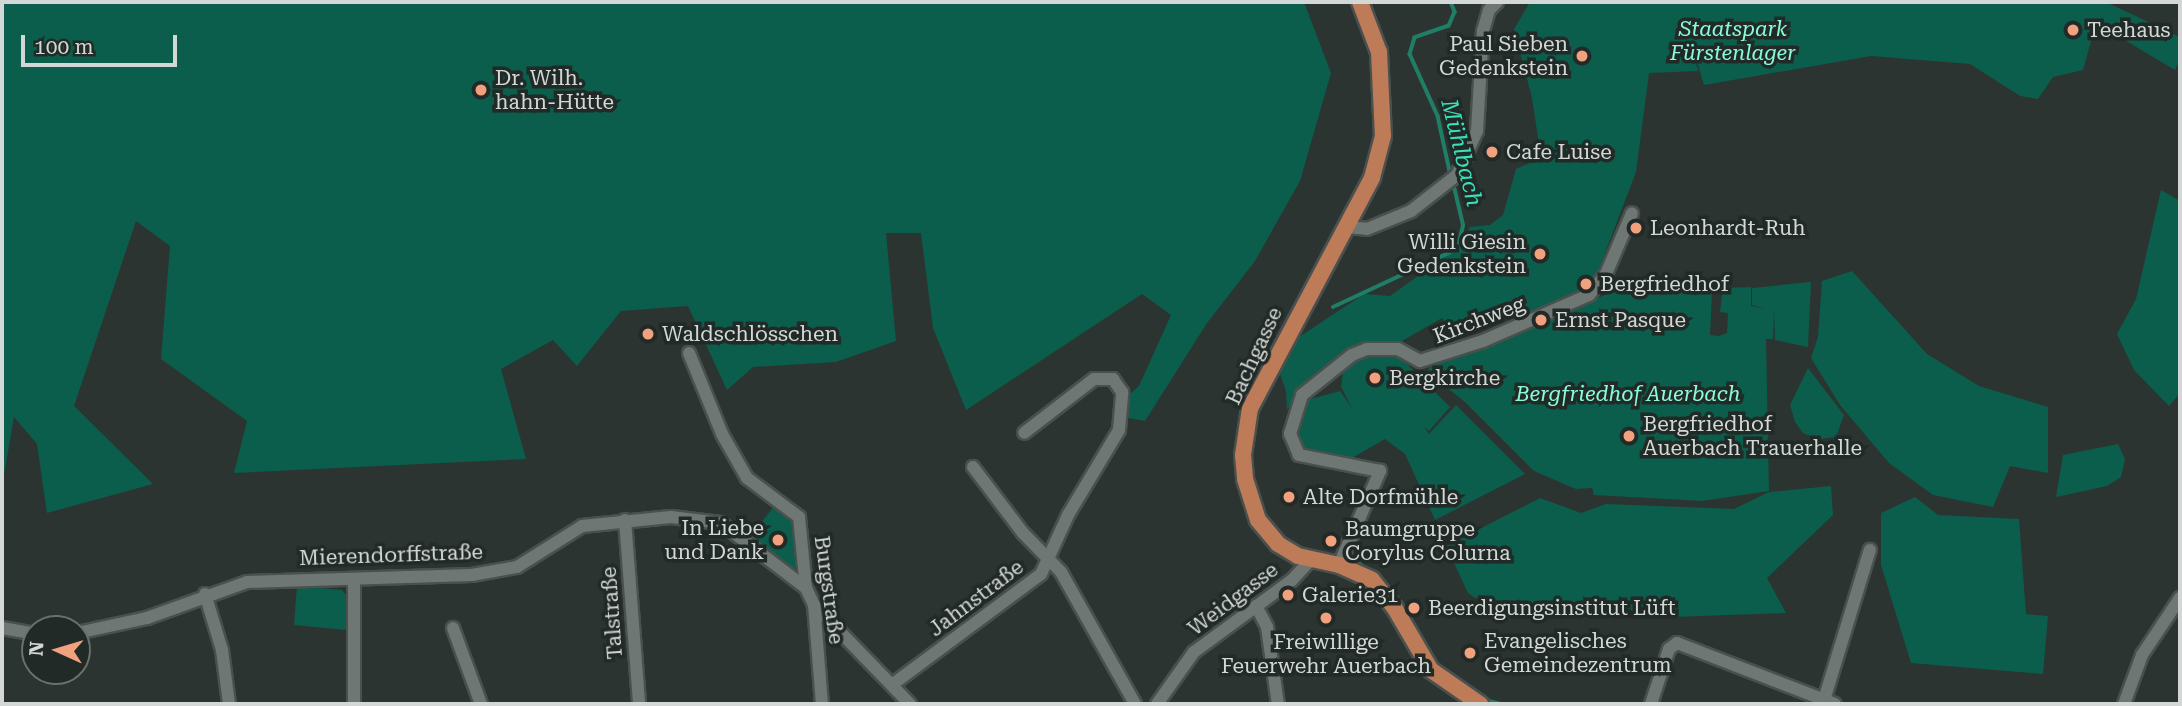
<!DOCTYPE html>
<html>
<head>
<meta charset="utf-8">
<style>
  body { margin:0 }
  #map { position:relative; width:2182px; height:706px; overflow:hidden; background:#2c3431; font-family:"Roboto Serif",serif }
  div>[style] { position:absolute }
  .green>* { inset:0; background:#0a5e4b }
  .stream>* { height:3.5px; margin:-1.75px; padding:0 1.75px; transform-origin:1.75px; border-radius:1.75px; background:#207e67 }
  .roads { filter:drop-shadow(2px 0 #49504e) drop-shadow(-2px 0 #49504e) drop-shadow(0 2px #49504e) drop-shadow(0 -2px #49504e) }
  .minor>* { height:12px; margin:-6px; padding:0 6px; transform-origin:6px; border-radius:6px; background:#6f7774 }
  .major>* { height:16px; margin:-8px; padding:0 8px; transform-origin:8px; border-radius:8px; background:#bd7b58 }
  .dots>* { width:19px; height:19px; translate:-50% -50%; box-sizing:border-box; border:4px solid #222a27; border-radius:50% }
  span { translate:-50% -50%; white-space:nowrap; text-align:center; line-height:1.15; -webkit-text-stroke:7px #222a27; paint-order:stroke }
  .park-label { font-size:21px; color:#88fcda; font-style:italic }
  .poi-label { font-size:21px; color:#d3d8d6 }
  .left { translate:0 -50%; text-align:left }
  .right { translate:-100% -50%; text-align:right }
  .street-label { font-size:21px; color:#d3d8d6 }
  .water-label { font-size:23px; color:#38e1ba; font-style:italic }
  .frame { position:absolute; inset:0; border:4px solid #d3d8d6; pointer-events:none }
  .north { position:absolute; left:21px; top:615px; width:70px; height:70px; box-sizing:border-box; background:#222a27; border:2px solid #69706d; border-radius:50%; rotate:274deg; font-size:19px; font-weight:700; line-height:28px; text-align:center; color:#d3d8d6 }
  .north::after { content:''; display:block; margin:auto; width:24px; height:32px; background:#f1a17d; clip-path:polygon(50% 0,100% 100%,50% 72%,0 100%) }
  .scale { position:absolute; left:21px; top:35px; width:156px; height:32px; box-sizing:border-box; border:4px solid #d3d8d6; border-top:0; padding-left:9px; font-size:21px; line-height:24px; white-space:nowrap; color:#d3d8d6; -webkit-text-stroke:5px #222a27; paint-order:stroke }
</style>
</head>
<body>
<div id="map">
  <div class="green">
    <i style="clip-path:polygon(2px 2px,1304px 2px,1331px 73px,1300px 181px,1255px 261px,1207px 323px,1145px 421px,1128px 418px,1129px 395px,1139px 386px,1171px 315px,1142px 294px,966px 410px,933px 328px,921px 233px,886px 233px,896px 341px,836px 362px,753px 367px,727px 390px,688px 306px,621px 311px,577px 366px,553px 340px,501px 369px,526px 459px,234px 473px,247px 421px,161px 359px,170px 246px,136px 221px,74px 406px,153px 484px,47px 513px,37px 444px,14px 417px,2px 486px)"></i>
    <i style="clip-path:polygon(1530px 2px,2106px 2px,2180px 37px,2180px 59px,2175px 70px,2096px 23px,2083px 70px,2053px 77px,2038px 99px,2020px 96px,1970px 64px,1871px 56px,1704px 85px,1692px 45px,1698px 71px,1649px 73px,1636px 172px,1591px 290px,1527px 316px,1525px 313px,1454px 336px,1442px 318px,1395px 345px,1361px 348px,1342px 355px,1309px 378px,1287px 410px,1286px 391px,1278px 368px,1284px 347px,1364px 294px,1390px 296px,1457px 248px,1470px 227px,1490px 225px,1503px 215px,1516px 169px,1541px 158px,1532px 98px,1514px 29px)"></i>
    <i style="clip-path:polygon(2161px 190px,2180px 201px,2180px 393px,2169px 406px,2134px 370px,2117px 334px,2136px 299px)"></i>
    <i style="clip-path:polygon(1852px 271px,1927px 354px,1979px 386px,2048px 407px,2048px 473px,2010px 466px,1993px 507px,1933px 495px,1889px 463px,1840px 405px,1811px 358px,1818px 337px,1822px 281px)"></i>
    <i style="clip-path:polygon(1811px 282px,1808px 347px,1775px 340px,1774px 309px,1773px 339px,1766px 339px,1769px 491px,1702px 501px,1594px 495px,1592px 488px,1576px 489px,1534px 471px,1465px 402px,1427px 372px,1430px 367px,1612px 292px,1712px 291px,1710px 335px,1719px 336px,1727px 333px,1728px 313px,1720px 312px,1723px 288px,1751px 287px,1751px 306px,1765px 309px,1752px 305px,1752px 288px)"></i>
    <i style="clip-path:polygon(1366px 352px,1395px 352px,1450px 407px,1429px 431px,1424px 427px,1429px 434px,1456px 405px,1525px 474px,1435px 520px,1405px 454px,1385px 439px,1352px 458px,1309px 456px,1297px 446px,1292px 432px,1303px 401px,1340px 391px,1352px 408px,1341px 387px,1343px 372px,1351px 359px)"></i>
    <i style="clip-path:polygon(1808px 368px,1844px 415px,1836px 437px,1818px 439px,1803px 433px,1795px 422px,1790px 405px)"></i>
    <i style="clip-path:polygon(2118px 444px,2125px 459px,2121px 477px,2107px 486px,2056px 497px,2063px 455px)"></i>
    <i style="clip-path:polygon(1831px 486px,1833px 515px,1767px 578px,1786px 613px,1672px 617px,1475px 598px,1468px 593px,1446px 546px,1540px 498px,1581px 513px,1606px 504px,1734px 509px,1769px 492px)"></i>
    <i style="clip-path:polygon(1915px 497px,1938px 515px,2019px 519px,2026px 614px,2048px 616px,2043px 674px,1911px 663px,1881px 565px,1881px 513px)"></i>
    <i style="clip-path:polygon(774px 506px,795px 521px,799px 564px,792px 572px,749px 539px)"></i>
    <i style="clip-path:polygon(297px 586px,342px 590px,348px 597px,347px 630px,294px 625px)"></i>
  </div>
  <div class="stream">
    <i style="left:1451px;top:2px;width:11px;rotate:68deg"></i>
    <i style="left:1455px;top:12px;width:15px;rotate:113deg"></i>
    <i style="left:1449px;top:26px;width:36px;rotate:161deg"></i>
    <i style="left:1415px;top:38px;width:17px;rotate:107deg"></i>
    <i style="left:1410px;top:54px;width:68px;rotate:65.7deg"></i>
    <i style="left:1438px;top:116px;width:61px;rotate:77.8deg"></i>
    <i style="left:1333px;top:307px;width:128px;rotate:-25deg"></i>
    <i style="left:1449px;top:253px;width:14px;rotate:-45deg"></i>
    <i style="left:1459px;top:243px;width:18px;rotate:-77deg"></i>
    <i style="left:1463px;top:225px;width:43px;rotate:-103.4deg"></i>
    <i style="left:1360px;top:564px;width:33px;rotate:38deg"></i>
    <i style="left:1386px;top:584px;width:20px;rotate:53deg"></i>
    <i style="left:1485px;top:700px;width:16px;rotate:14deg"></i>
  </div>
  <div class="roads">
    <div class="minor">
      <i style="left:1346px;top:227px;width:21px;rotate:5deg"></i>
      <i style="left:1367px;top:229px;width:48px;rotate:-22.2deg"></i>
      <i style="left:1411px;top:211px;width:58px;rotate:-38deg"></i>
      <i style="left:1457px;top:175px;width:48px;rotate:-65.6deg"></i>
      <i style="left:1477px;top:131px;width:100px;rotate:-86.6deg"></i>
      <i style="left:1483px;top:31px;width:22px;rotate:-74deg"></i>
      <i style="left:1489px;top:10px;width:11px;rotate:-45deg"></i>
      <i style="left:689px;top:353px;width:87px;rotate:67.8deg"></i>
      <i style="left:722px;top:434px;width:51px;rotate:60.4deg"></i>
      <i style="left:747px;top:478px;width:65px;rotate:36.9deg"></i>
      <i style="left:799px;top:517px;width:71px;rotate:84.4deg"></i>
      <i style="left:806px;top:588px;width:19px;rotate:65deg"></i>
      <i style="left:814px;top:605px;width:99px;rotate:85.4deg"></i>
      <i style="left:973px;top:467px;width:83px;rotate:52.9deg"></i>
      <i style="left:1023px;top:533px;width:54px;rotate:45.7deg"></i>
      <i style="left:1061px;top:572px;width:151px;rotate:60.7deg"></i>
      <i style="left:625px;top:520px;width:185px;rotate:85.6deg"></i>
      <i style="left:1339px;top:565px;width:103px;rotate:-66.4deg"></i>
      <i style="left:1380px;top:471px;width:83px;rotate:-168.8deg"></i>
      <i style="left:1299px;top:455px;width:23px;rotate:-113deg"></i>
      <i style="left:1290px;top:434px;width:41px;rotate:-72.9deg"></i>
      <i style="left:1302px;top:395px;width:64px;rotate:-38.7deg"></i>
      <i style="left:1352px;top:355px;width:16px;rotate:-22deg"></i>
      <i style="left:1367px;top:349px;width:31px"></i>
      <i style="left:1398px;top:349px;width:25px;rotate:29deg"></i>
      <i style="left:1420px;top:361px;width:66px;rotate:-17.6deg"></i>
      <i style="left:1483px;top:341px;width:116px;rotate:-23.5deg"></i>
      <i style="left:1589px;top:295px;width:27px;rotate:-51deg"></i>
      <i style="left:1606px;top:274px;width:66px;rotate:-66.9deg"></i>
      <i style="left:205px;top:594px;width:59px;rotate:73.1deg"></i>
      <i style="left:222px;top:650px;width:54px;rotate:82.6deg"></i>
      <i style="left:814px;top:605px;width:138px;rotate:45.9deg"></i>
      <i style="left:1256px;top:606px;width:24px;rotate:62deg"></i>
      <i style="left:1267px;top:627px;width:78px;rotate:81.9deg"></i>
      <i style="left:2px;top:628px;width:34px;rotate:10deg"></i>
      <i style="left:453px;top:628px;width:81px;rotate:69.8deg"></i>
      <i style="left:77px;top:633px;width:72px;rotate:-12.1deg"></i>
      <i style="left:147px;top:618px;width:106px;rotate:-19.8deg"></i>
      <i style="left:247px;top:582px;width:225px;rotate:-1.8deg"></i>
      <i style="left:472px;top:575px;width:46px;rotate:-10.1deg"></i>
      <i style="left:517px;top:567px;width:77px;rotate:-32.2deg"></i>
      <i style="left:582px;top:526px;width:89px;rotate:-5.8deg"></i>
      <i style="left:671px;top:517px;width:50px;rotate:6.8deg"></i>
      <i style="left:721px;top:523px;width:107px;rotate:37.4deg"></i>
      <i style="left:893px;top:684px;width:184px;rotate:-36.6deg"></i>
      <i style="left:1041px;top:574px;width:65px;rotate:-65.4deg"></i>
      <i style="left:1068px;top:515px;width:99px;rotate:-59deg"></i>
      <i style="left:1119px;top:430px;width:38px;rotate:-85deg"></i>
      <i style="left:1122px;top:392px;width:16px;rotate:-125deg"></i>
      <i style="left:1113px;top:379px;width:19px;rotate:180deg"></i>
      <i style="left:1094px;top:379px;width:88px;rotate:142.4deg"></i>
      <i style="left:1824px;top:700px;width:157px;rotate:-73deg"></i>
      <i style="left:354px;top:704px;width:124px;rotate:-90deg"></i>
      <i style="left:1157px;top:704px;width:64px;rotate:-54.6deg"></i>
      <i style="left:1194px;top:652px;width:122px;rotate:-36.3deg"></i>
      <i style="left:1292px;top:580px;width:26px;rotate:-47deg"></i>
      <i style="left:1651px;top:704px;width:58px;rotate:-71.9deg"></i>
      <i style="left:1669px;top:649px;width:10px;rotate:-37deg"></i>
      <i style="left:1677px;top:643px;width:169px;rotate:21.1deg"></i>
      <i style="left:2124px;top:704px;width:52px;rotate:-69.8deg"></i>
      <i style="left:2142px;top:655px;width:69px;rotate:-56.3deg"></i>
    </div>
    <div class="major">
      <i style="left:1360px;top:2px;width:53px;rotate:69.2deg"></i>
      <i style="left:1379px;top:52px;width:84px;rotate:87.3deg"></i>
      <i style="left:1383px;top:136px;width:43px;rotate:104.7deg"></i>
      <i style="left:1372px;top:178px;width:260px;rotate:117.9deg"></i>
      <i style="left:1250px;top:408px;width:48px;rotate:98.5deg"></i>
      <i style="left:1243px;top:455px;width:24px;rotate:85deg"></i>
      <i style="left:1245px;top:479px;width:43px;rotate:72.4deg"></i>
      <i style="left:1258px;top:520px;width:31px;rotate:50deg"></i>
      <i style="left:1278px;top:544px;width:23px;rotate:31deg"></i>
      <i style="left:1298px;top:556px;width:42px;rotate:12.4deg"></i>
      <i style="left:1339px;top:565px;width:36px;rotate:24deg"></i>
      <i style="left:1372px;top:580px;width:35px;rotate:51deg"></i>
      <i style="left:1394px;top:607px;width:73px;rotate:59.6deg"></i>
      <i style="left:1431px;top:670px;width:60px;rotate:34.8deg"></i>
    </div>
  </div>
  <div class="dots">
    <i style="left:2073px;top:30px;background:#f1a17d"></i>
    <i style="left:1582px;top:56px;background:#f1a17d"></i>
    <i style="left:481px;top:90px;background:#f1a17d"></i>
    <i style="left:1492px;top:152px;background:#f1a17d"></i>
    <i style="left:1636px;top:228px;background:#f1a17d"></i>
    <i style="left:1540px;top:254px;background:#f1a17d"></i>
    <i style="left:1586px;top:284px;background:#f1a17d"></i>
    <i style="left:1541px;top:320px;background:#f1a17d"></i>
    <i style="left:648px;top:334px;background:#f1a17d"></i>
    <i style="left:1375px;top:378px;background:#f1a17d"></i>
    <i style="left:1629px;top:436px;background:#f1a17d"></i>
    <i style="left:1289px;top:497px;background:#f1a17d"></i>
    <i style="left:778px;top:540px;background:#f1a17d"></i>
    <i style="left:1331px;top:541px;background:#f1a17d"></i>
    <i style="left:1288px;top:595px;background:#f1a17d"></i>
    <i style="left:1414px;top:608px;background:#f1a17d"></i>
    <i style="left:1326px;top:618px;background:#f1a17d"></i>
    <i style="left:1470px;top:653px;background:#f1a17d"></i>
  </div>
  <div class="park-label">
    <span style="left:1733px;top:41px">Staatspark<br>Fürstenlager</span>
    <span style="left:1628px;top:394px">Bergfriedhof Auerbach</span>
  </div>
  <div class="poi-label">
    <span class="left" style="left:2087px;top:30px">Teehaus</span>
    <span class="right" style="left:1568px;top:56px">Paul Sieben<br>Gedenkstein</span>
    <span class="left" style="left:495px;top:90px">Dr. Wilh.<br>hahn-Hütte</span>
    <span class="left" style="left:1506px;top:152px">Cafe Luise</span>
    <span class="left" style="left:1650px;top:228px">Leonhardt-Ruh</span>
    <span class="right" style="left:1526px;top:254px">Willi Giesin<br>Gedenkstein</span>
    <span class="left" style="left:1600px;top:284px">Bergfriedhof</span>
    <span class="left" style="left:1555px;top:320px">Ernst Pasque</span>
    <span class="left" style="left:662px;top:334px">Waldschlösschen</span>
    <span class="left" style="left:1389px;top:378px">Bergkirche</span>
    <span class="left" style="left:1643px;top:436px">Bergfriedhof<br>Auerbach Trauerhalle</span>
    <span class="left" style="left:1303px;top:497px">Alte Dorfmühle</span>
    <span class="right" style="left:764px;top:540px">In Liebe<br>und Dank</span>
    <span class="left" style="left:1345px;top:541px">Baumgruppe<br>Corylus Colurna</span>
    <span class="left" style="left:1302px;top:595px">Galerie31</span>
    <span class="left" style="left:1428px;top:608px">Beerdigungsinstitut Lüft</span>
    <span class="left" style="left:1484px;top:653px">Evangelisches<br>Gemeindezentrum</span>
    <span style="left:1326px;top:654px">Freiwillige<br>Feuerwehr Auerbach</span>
  </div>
  <div class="street-label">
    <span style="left:1479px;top:320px;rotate:-21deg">Kirchweg</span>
    <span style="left:1254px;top:356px;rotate:-65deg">Bachgasse</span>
    <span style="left:391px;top:555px;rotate:-2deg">Mierendorffstraße</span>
    <span style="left:829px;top:590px;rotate:82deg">Burgstraße</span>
    <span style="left:976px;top:598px;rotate:-37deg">Jahnstraße</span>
    <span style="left:1233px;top:599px;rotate:-37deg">Weidgasse</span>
    <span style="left:612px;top:613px;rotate:-94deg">Talstraße</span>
  </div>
  <div class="water-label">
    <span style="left:1461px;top:153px;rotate:76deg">Mühlbach</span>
  </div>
  <div class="frame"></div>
  <div class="north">N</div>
  <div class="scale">100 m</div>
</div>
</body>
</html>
